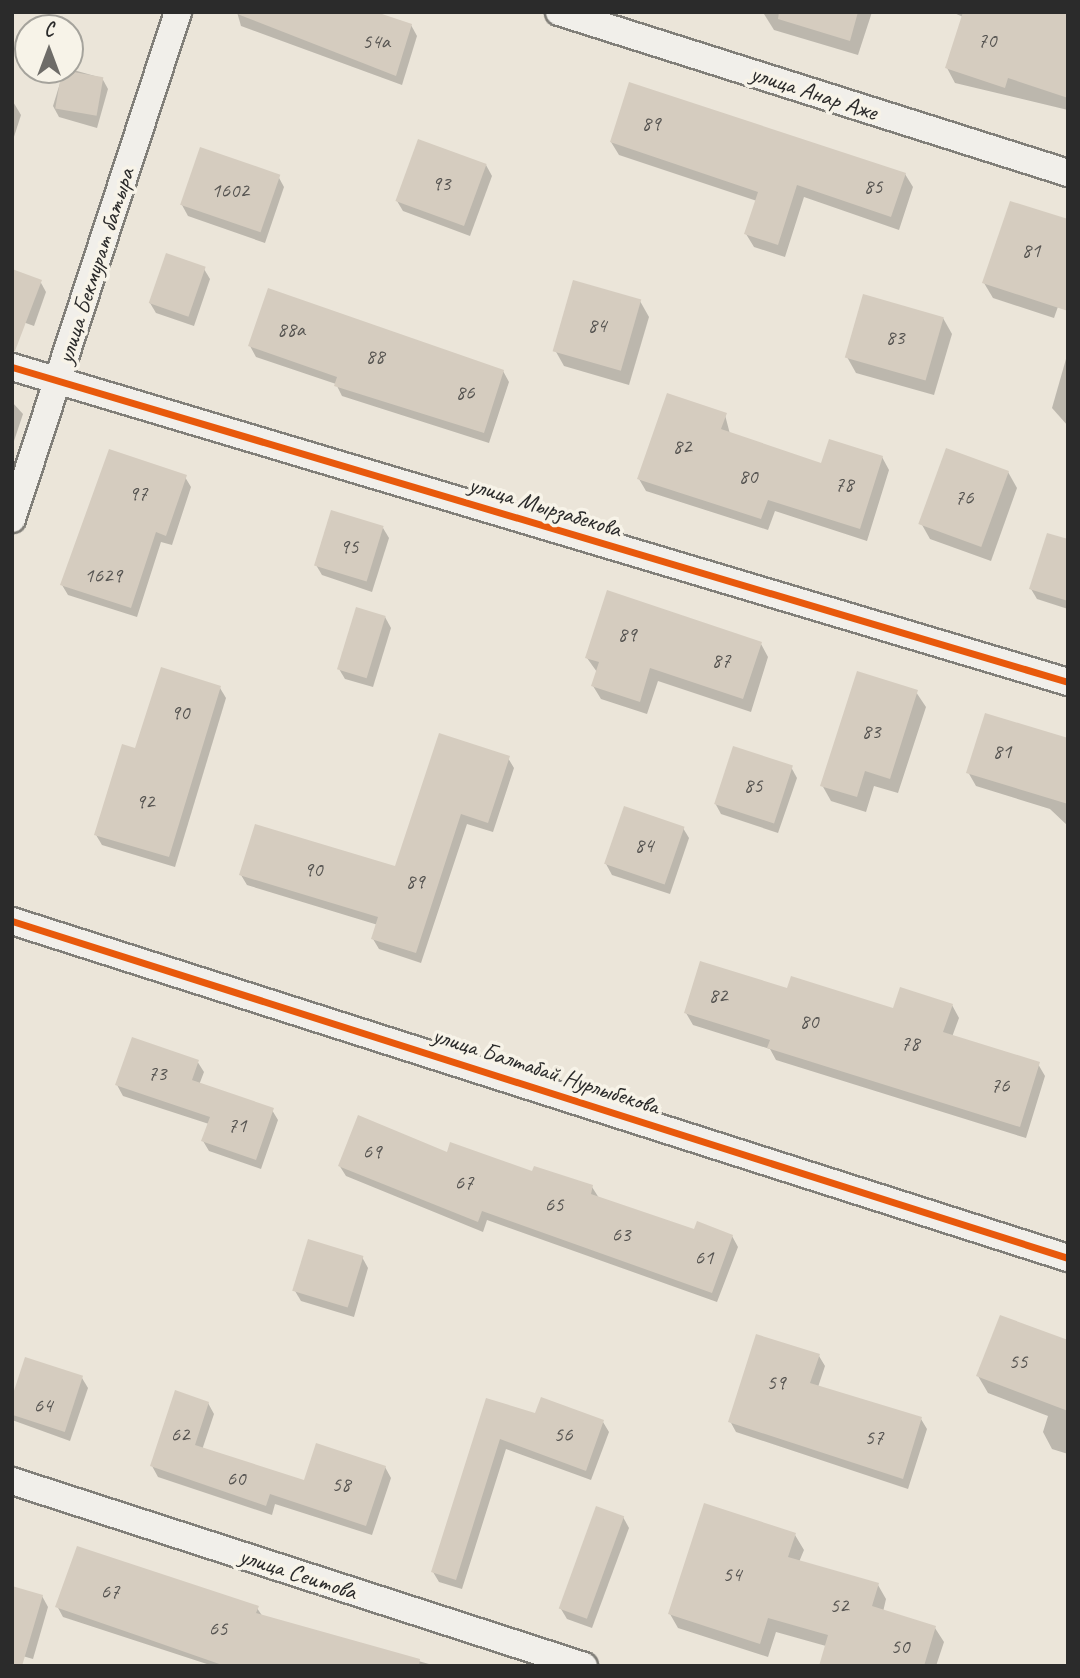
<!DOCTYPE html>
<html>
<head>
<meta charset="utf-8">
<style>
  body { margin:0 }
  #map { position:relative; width:1080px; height:1678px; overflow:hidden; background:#ebe5d9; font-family:Caveat,sans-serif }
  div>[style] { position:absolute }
  .shadow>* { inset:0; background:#0003 }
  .building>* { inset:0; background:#d5ccbf; transform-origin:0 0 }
  .roads { filter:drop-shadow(2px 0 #817f79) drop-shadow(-2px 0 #817f79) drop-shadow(0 2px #817f79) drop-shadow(0 -2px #817f79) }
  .street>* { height:26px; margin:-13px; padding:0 13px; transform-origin:13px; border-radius:13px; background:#f1efea }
  .cycleway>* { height:7px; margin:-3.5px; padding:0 3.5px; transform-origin:3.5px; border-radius:3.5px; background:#e8590c }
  span { translate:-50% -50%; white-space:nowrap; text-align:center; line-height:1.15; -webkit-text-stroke:7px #f7f3e8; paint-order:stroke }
  .number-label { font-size:21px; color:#575552 }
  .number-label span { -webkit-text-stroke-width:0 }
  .street-label { font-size:24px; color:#2b2b2b }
  .frame { position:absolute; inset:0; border:14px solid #2b2b2b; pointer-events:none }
  .north { position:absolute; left:14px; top:14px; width:70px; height:70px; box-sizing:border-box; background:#f7f3e8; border:2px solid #a5a39c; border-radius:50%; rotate:0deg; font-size:19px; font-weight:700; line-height:28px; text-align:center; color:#2b2b2b }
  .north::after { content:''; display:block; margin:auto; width:24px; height:32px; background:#6e6c68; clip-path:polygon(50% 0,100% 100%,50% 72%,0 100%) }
</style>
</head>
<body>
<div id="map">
  <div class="shadow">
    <i style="clip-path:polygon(237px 12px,411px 25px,417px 36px,402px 85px,241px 26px)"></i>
    <i style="clip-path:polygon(872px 12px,858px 55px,774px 30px,764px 14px)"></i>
    <i style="clip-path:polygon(952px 12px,1041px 12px,1068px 38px,1068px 110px,955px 83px,947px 68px,963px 17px)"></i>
    <i style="clip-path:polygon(70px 69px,102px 78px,108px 89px,97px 128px,59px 117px,53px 106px,64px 70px)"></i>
    <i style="clip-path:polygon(12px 100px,21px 115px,12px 143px)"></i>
    <i style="clip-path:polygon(611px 142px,905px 174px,913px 187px,899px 230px,804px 197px,785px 257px,754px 247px,746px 234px,757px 201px,619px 155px)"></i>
    <i style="clip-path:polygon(486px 165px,492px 176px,470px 236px,403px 211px,397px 201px)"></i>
    <i style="clip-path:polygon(278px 176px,284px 187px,265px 243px,188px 216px,182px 205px)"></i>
    <i style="clip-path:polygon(204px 269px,210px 279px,194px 326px,156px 313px,150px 303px)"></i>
    <i style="clip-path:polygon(1068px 278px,1054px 318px,993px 298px,984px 283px)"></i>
    <i style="clip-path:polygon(40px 281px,46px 292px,34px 326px,12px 318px)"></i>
    <i style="clip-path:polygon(640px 301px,649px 317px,629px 385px,564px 366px,555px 350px)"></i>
    <i style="clip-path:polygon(943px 318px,952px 334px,934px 395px,856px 373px,847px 357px)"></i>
    <i style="clip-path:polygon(250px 346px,503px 371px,509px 382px,489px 443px,342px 396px,336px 384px,256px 357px)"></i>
    <i style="clip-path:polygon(1068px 352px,1068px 426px,1052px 408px)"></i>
    <i style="clip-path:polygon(12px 402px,23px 414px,12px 447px)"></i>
    <i style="clip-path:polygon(725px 415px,730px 434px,822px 465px,882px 457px,889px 470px,867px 541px,775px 511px,768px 530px,646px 491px,639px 479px)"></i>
    <i style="clip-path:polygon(1008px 472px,1017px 488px,991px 561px,930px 539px,921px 523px)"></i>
    <i style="clip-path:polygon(185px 477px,191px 487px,172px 545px,161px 542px,137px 617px,68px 595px,62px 585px)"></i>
    <i style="clip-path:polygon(383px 528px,389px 538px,372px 592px,322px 575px,316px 565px)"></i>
    <i style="clip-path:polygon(1068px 541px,1068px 609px,1037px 599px,1031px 589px)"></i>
    <i style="clip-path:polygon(385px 617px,391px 628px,373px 687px,345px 679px,339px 669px)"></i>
    <i style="clip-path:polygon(761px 644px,768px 657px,751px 712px,658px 681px,647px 714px,601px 699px,593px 686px,597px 672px,587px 658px)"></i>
    <i style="clip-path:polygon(220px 688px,226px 698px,175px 867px,102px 845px,96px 835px)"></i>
    <i style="clip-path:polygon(916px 692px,926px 707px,898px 793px,874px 786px,866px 812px,831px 801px,822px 785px)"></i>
    <i style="clip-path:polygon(1068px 740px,1068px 826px,1050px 809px,976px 786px,968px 772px)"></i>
    <i style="clip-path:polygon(508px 758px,514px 768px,493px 832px,467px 824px,421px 963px,379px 949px,373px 939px,378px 925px,247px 885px,241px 875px,396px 868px)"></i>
    <i style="clip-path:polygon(791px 767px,797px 778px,778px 833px,721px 814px,715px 803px)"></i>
    <i style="clip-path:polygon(683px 828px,689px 838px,670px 894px,612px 875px,606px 864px)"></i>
    <i style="clip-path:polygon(788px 990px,894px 1010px,952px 1005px,959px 1018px,952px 1037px,1038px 1064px,1045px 1076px,1026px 1138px,776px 1060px,770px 1049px,693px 1025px,686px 1013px)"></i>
    <i style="clip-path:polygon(197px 1061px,204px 1072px,199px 1085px,272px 1110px,278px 1120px,261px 1169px,209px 1151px,203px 1141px,209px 1124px,123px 1096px,117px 1085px)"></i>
    <i style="clip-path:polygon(448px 1154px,592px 1187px,599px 1198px,695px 1231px,732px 1236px,738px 1247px,717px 1302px,487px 1220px,483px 1232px,346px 1176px,339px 1165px)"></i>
    <i style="clip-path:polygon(362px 1257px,368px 1268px,354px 1317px,301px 1301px,295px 1291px)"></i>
    <i style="clip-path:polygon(1068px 1342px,1068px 1454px,1052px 1449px,1043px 1432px,1048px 1416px,988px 1393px,978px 1376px)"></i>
    <i style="clip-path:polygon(819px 1356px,825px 1366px,818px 1387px,921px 1419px,927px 1429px,908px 1489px,736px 1432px,730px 1421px)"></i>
    <i style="clip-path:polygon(26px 1359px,82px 1378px,88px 1388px,70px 1441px,12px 1420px)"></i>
    <i style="clip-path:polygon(487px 1400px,536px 1415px,603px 1422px,609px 1432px,591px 1480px,506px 1449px,462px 1589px,439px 1582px,433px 1572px)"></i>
    <i style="clip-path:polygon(208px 1403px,214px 1414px,202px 1450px,305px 1482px,385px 1467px,391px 1478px,372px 1535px,275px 1504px,272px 1515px,158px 1477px,152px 1466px)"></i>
    <i style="clip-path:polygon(623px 1517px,629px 1528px,592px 1628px,567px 1619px,561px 1609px)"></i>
    <i style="clip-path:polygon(795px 1535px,804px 1550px,799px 1562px,878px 1585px,886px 1599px,883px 1612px,935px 1628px,944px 1642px,936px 1666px,821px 1666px,826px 1646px,776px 1632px,768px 1657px,678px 1628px,670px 1614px)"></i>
    <i style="clip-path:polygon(42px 1596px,48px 1607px,33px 1659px,12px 1653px)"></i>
    <i style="clip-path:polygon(57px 1606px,257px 1608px,263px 1617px,436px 1666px,213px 1666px,63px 1617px)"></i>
  </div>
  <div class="building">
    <i style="clip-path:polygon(232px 12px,376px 12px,412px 24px,396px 76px)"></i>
    <i style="clip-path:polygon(779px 12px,858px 12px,850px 41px,778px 19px)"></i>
    <i style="clip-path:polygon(963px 12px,1068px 12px,1068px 98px,1008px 78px,1005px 88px,945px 68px)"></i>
    <i style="left:62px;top:70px;width:42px;height:39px;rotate:10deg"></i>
    <i style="clip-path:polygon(629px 82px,906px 173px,891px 217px,797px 185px,778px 245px,744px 234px,758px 192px,610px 142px)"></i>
    <i style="left:418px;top:139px;width:73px;height:66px;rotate:20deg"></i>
    <i style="left:200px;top:147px;width:85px;height:61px;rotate:19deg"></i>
    <i style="clip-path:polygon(1010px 201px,1068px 219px,1068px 311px,982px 283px)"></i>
    <i style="left:166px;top:253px;width:42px;height:53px;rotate:19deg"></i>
    <i style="clip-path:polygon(12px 269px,42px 280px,15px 351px,12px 351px)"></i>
    <i style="left:573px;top:280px;width:71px;height:74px;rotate:16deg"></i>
    <i style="clip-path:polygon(268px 288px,504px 370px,484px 433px,334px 386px,337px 377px,248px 346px)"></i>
    <i style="left:863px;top:294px;width:84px;height:66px;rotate:16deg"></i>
    <i style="clip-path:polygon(667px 393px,727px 413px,721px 429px,821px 463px,829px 439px,883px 456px,860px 529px,768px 500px,761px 519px,637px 479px)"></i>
    <i style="left:946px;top:448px;width:67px;height:81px;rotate:20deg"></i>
    <i style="clip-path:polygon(109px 449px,187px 475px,166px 536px,156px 532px,131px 608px,60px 585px)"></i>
    <i style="left:331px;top:510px;width:55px;height:58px;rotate:17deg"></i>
    <i style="clip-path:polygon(1047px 533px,1068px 539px,1068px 601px,1029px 589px)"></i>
    <i style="clip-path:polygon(607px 590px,762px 642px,743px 699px,650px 668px,640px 702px,591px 686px,599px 662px,585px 658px)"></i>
    <i style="left:356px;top:607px;width:31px;height:65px;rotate:17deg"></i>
    <i style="clip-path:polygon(161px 667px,221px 686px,169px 857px,94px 835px,122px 744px,135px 748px)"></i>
    <i style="clip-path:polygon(857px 671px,918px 690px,890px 779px,865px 771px,857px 797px,820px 786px)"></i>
    <i style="clip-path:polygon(985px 713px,1068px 738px,1068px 804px,966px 773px)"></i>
    <i style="clip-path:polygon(439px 733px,510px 756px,488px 823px,461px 814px,416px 953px,371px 939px,378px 917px,239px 875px,255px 824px,395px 866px)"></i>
    <i style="left:733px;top:746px;width:63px;height:61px;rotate:18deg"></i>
    <i style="left:624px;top:806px;width:64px;height:61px;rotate:19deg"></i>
    <i style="clip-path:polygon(700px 961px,787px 988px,791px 976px,893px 1008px,900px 987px,953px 1004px,943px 1032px,1040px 1062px,1020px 1127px,767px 1048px,770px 1040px,684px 1013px)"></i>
    <i style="clip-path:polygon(132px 1037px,199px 1060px,192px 1080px,274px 1108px,256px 1160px,201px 1141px,210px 1117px,115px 1085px)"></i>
    <i style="clip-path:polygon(358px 1115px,447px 1152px,450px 1142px,532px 1171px,534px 1166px,593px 1185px,591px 1194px,694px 1229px,697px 1221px,733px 1235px,712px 1293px,482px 1211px,478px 1222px,338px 1166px)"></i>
    <i style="left:308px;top:1239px;width:58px;height:54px;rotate:17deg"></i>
    <i style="clip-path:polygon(1000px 1315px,1068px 1340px,1068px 1411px,976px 1376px)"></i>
    <i style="clip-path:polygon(756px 1334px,820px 1354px,810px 1383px,922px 1417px,903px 1479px,728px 1422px)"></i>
    <i style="left:25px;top:1357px;width:61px;height:59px;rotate:18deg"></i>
    <i style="clip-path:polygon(175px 1390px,209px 1402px,195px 1445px,304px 1480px,316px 1443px,386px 1466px,366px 1526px,270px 1494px,266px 1506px,150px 1466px)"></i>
    <i style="clip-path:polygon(541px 1397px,604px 1420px,586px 1471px,500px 1439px,456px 1580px,431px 1572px,486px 1398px,535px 1413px)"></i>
    <i style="clip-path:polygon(704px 1503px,796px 1533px,788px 1557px,879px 1583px,872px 1606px,936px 1626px,924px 1666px,819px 1666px,828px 1635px,768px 1618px,760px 1644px,668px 1614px)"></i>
    <i style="left:596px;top:1506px;width:30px;height:109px;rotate:20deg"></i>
    <i style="clip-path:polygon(77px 1546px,259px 1606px,256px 1613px,420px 1659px,419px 1666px,225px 1666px,142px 1637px,55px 1607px)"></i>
    <i style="clip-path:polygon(12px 1586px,43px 1595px,22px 1666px,12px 1666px)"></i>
  </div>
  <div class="roads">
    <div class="street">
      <i style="left:559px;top:12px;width:534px;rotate:17.55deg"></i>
      <i style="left:12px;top:367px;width:1102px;rotate:16.61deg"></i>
      <i style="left:12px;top:519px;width:533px;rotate:-71.87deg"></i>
      <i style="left:12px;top:921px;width:1108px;rotate:17.7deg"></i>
      <i style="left:12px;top:1481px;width:601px;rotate:17.92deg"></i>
    </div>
  </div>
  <div class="cycleway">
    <i style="left:12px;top:367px;width:1102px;rotate:16.61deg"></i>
    <i style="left:12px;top:921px;width:1108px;rotate:17.7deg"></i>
  </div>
  <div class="number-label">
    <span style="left:987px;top:40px">70</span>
    <span style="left:376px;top:41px">54а</span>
    <span style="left:651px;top:123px">89</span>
    <span style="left:441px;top:183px">93</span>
    <span style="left:873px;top:186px">85</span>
    <span style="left:230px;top:190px">1602</span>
    <span style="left:1031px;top:250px">81</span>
    <span style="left:597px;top:325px">84</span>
    <span style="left:291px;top:329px">88а</span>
    <span style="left:895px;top:337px">83</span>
    <span style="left:375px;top:356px">88</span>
    <span style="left:465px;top:392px">86</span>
    <span style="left:682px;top:446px">82</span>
    <span style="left:748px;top:476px">80</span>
    <span style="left:844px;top:484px">78</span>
    <span style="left:138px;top:493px">97</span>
    <span style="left:964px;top:497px">76</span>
    <span style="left:349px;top:546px">95</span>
    <span style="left:103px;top:575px">1629</span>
    <span style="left:627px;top:634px">89</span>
    <span style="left:721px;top:660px">87</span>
    <span style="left:180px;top:712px">90</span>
    <span style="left:871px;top:731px">83</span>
    <span style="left:1002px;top:751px">81</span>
    <span style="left:753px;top:785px">85</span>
    <span style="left:145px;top:801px">92</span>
    <span style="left:644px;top:845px">84</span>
    <span style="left:313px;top:869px">90</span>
    <span style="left:415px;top:881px">89</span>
    <span style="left:718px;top:995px">82</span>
    <span style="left:809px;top:1021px">80</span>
    <span style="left:910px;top:1043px">78</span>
    <span style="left:157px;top:1073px">73</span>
    <span style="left:1000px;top:1085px">76</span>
    <span style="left:237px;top:1125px">71</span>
    <span style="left:372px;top:1151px">69</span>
    <span style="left:464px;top:1182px">67</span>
    <span style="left:554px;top:1204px">65</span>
    <span style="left:621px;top:1234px">63</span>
    <span style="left:704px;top:1257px">61</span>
    <span style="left:1018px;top:1361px">55</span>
    <span style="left:776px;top:1382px">59</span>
    <span style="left:43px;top:1405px">64</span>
    <span style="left:180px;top:1434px">62</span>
    <span style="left:563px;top:1434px">56</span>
    <span style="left:874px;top:1437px">57</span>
    <span style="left:236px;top:1478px">60</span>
    <span style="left:341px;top:1484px">58</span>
    <span style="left:732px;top:1574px">54</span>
    <span style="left:110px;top:1591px">67</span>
    <span style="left:839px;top:1605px">52</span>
    <span style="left:218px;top:1628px">65</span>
    <span style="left:900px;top:1646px">50</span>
  </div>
  <div class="street-label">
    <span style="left:814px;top:93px;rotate:18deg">улица Анар Аже</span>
    <span style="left:96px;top:266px;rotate:-72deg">улица Бекмурат батыра</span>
    <span style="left:545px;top:507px;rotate:17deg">улица Мырзабекова</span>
    <span style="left:546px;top:1071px;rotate:18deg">улица Балтабай Нурлыбекова</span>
    <span style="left:298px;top:1574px;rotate:18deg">улица Сеитова</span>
  </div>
  <div class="frame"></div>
  <div class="north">С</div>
</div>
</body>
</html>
